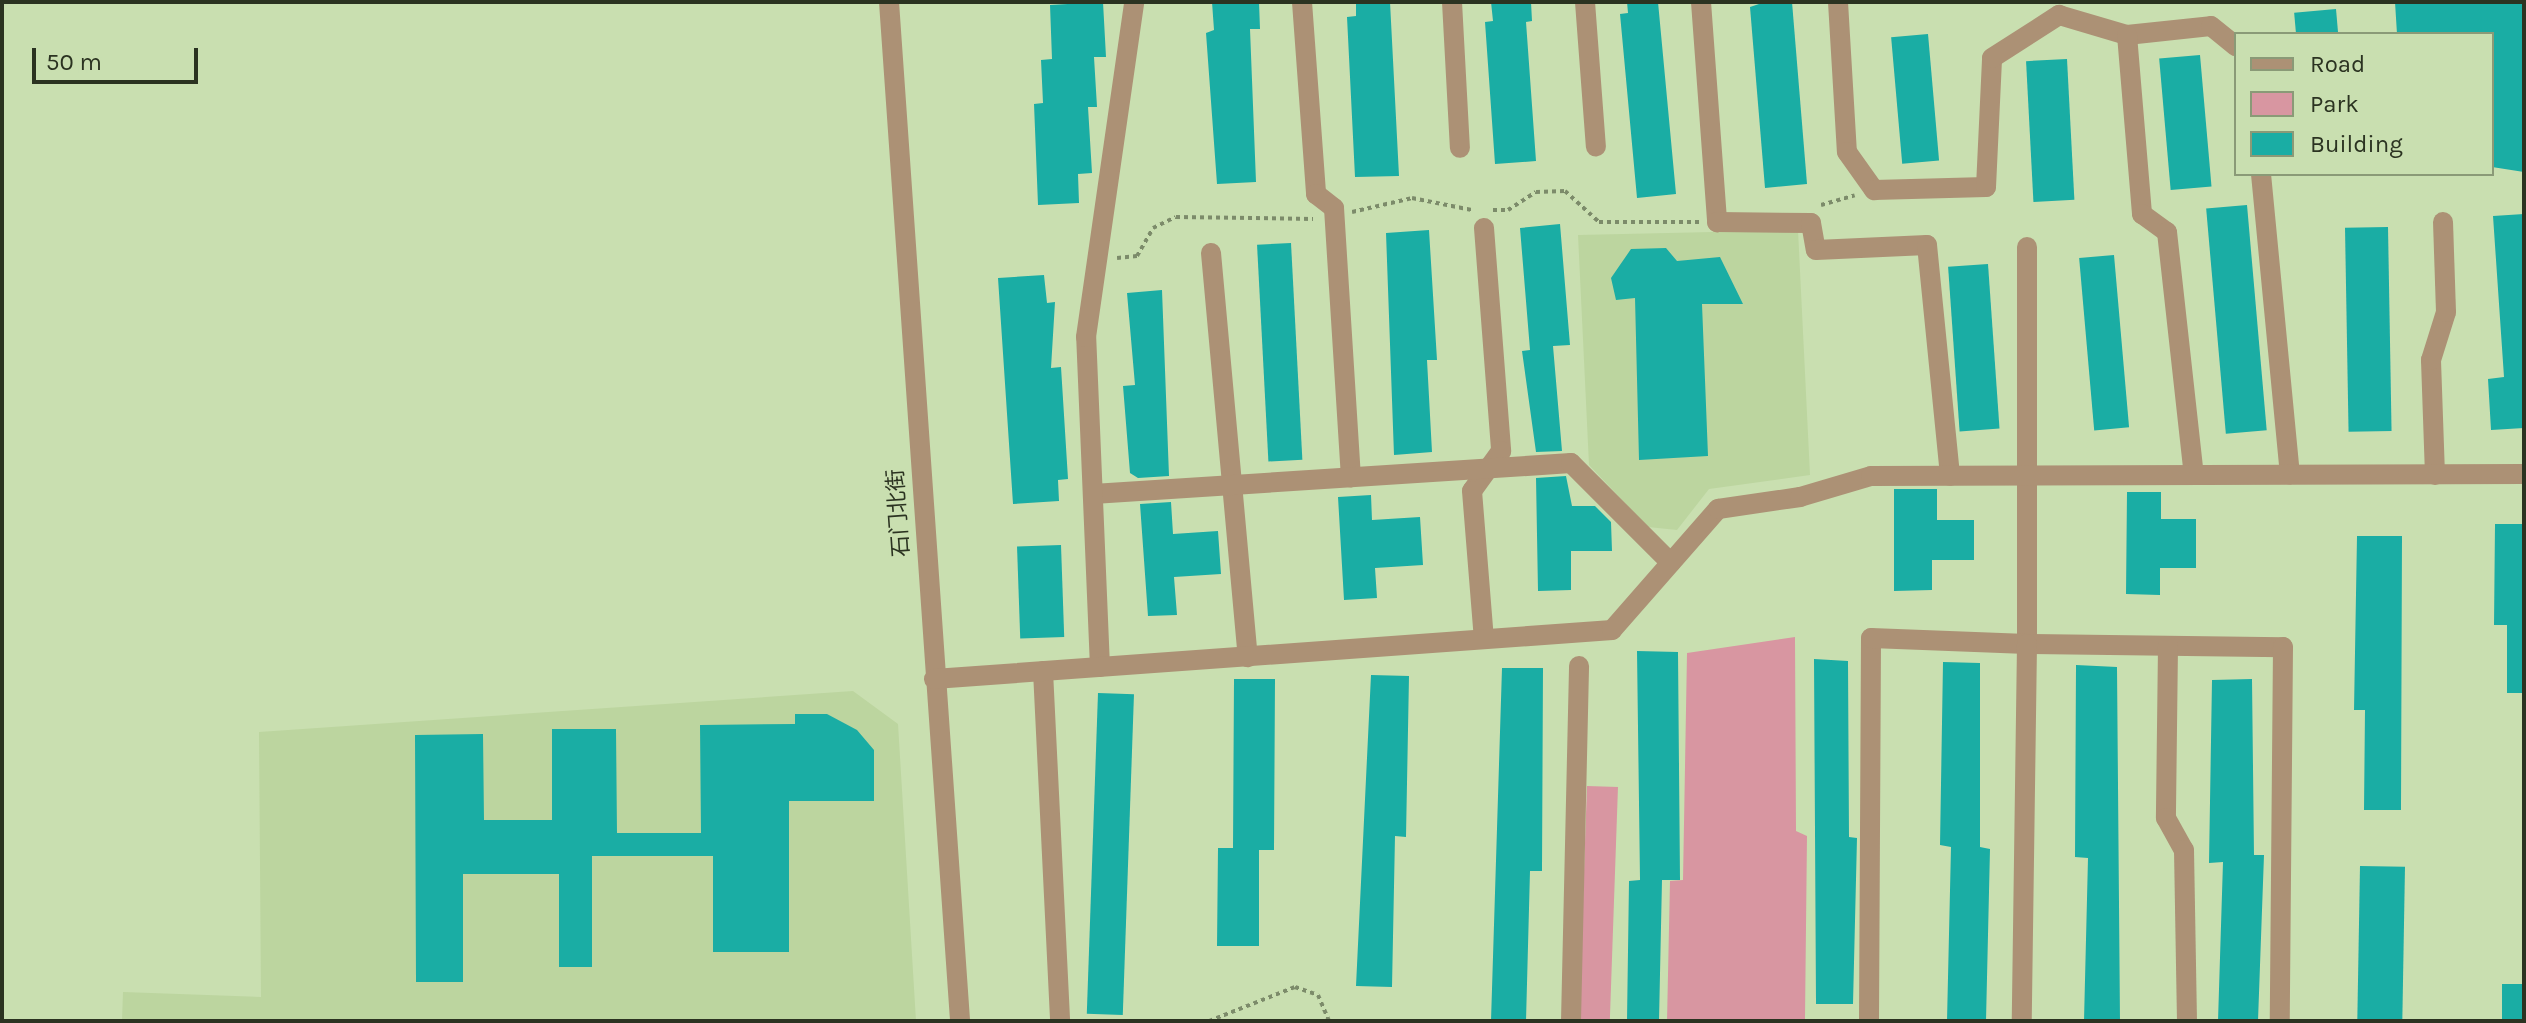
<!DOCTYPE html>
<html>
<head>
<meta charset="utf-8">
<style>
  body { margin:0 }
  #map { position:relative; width:2526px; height:1023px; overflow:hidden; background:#c9dfb0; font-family:Karla,"Noto Sans SC",sans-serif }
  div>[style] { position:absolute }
  .built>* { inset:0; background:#bcd59f }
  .green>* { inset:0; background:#d896a1; transform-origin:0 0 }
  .building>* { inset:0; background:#1aada4; transform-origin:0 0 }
  .path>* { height:4px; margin-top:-2px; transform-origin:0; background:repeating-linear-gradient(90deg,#7c8b6a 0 4px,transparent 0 8px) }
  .minor>* { height:20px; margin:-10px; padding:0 10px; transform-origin:10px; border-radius:10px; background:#ac9175 }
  span { translate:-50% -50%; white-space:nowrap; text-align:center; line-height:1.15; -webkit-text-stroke:6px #c9dfb0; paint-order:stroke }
  .street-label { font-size:22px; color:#2b3321 }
  .frame { position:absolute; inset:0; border:4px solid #2b3321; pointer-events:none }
  .legend { position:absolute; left:2234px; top:32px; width:260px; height:144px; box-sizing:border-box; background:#c9dfb0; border:2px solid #8a9a77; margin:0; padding:10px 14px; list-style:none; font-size:24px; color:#2b3321 }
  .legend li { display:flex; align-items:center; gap:16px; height:40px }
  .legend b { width:40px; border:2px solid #8a9a77 }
  .scale { position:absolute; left:32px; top:48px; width:166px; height:36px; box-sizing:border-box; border:4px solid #2b3321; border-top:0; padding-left:10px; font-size:24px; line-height:28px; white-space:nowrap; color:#2b3321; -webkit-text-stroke:6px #c9dfb0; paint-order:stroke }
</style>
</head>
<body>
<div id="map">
  <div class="built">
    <i style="clip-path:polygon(1798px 230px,1810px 475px,1709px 489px,1677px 530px,1648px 527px,1589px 465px,1578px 235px)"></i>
    <i style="clip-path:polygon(853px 691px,898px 724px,916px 1021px,122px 1021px,123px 992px,261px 997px,259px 732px)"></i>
  </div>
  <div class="green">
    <i style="clip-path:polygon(1795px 637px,1796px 831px,1807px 836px,1805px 1019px,1667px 1021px,1670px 881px,1683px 880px,1687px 653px)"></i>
    <i style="left:1587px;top:786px;width:31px;height:235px;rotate:2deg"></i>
  </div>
  <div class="building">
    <i style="clip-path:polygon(1103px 2px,1106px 57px,1094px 57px,1097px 107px,1088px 107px,1092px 173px,1078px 174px,1079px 203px,1038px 205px,1034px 104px,1043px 103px,1041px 60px,1052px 59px,1050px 5px)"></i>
    <i style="clip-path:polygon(1212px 2px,1259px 2px,1260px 29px,1250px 29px,1256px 182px,1217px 184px,1206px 33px,1214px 30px)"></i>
    <i style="clip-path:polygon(1356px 2px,1390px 2px,1399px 176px,1355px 177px,1347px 17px,1356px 16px)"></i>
    <i style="clip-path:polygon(1491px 2px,1531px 2px,1532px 21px,1526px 22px,1536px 161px,1495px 164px,1485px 22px,1493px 21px)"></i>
    <i style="clip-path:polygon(1627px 2px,1658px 2px,1676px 194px,1637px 198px,1620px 14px,1628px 13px)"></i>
    <i style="clip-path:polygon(1765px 2px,1792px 2px,1807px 184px,1765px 188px,1750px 7px)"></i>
    <i style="clip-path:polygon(2395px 2px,2524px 2px,2524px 172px,2492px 167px,2492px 34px,2397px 34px)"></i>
    <i style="left:2336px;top:9px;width:25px;height:42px;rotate:85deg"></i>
    <i style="left:1928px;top:34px;width:127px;height:37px;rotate:85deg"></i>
    <i style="left:2200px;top:55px;width:132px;height:41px;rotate:85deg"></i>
    <i style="left:2067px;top:59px;width:141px;height:41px;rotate:87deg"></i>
    <i style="left:2247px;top:205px;width:226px;height:41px;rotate:85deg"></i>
    <i style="clip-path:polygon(2524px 214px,2524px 428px,2491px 430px,2488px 379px,2504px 377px,2493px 216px)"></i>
    <i style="clip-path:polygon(1560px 224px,1570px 345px,1553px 346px,1562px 451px,1536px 452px,1522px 351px,1530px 350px,1520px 228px)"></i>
    <i style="left:2388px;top:227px;width:204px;height:43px;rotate:89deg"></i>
    <i style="clip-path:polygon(1429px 230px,1437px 360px,1427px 360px,1432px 452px,1394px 455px,1386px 233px)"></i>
    <i style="left:1291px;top:243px;width:217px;height:34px;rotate:87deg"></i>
    <i style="clip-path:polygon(1666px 248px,1677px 261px,1720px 257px,1743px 304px,1702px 304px,1708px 456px,1639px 460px,1635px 298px,1616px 300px,1611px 278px,1631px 249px)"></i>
    <i style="left:2114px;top:255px;width:173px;height:35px;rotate:85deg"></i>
    <i style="left:1988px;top:264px;width:165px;height:40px;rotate:86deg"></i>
    <i style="clip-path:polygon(1044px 275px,1047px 303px,1055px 302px,1051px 368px,1061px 367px,1068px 479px,1058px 480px,1059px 501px,1013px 504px,998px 278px)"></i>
    <i style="clip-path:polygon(1162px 290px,1169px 476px,1138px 478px,1130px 473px,1123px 386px,1135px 385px,1127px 293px)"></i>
    <i style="clip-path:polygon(1566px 476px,1572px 506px,1595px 506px,1611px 522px,1612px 551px,1571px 551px,1571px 590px,1538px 591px,1536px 478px)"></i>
    <i style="clip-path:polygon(1894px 489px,1937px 489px,1937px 520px,1974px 520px,1974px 560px,1932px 560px,1932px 590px,1894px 591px)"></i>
    <i style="clip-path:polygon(2127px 492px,2161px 492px,2161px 519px,2196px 519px,2196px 568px,2160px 568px,2160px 595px,2126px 594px)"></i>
    <i style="clip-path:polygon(1371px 495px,1372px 520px,1420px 517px,1423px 565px,1375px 568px,1377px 598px,1344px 600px,1338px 497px)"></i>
    <i style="clip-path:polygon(1171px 502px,1173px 534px,1218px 531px,1221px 574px,1174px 577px,1177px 615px,1148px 616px,1140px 504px)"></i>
    <i style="clip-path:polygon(2495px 524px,2524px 524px,2524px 693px,2507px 693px,2507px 625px,2494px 625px)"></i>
    <i style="clip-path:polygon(2357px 536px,2402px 536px,2401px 810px,2364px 810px,2365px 710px,2354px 710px)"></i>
    <i style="left:1061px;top:545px;width:92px;height:44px;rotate:88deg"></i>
    <i style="clip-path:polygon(1637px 651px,1678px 652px,1680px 880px,1662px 880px,1659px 1021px,1627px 1021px,1629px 881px,1640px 880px)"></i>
    <i style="clip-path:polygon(1814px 659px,1848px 661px,1849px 837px,1857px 838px,1853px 1004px,1816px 1004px)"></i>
    <i style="clip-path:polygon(1943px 662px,1980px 663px,1980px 847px,1990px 849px,1986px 1021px,1947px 1021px,1951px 847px,1940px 845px)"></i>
    <i style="clip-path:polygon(2076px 665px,2117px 667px,2120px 1021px,2084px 1021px,2088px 858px,2075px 857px)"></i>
    <i style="clip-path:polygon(1502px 668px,1543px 668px,1542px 871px,1530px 871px,1526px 1021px,1491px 1021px)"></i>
    <i style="clip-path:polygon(1371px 675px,1409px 676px,1406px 837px,1395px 836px,1392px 987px,1356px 986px)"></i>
    <i style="clip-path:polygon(1234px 679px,1275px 679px,1274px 850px,1259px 850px,1259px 946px,1217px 946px,1218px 848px,1233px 848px)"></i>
    <i style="clip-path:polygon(2252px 679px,2254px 855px,2264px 855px,2258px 1021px,2218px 1021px,2223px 862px,2209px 863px,2212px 680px)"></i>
    <i style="left:1098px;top:693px;width:36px;height:321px;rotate:2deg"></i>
    <i style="clip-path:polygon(795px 714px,827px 714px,857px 730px,874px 750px,874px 801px,789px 801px,789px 952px,713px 952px,713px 856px,592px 856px,592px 967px,559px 967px,559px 874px,463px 874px,463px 982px,416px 982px,415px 735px,483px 734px,484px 820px,552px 820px,552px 729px,616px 729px,617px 833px,701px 833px,700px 725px,795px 724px)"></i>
    <i style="left:2360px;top:866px;width:45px;height:155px;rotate:1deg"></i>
    <i style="left:2524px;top:984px;width:37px;height:22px;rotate:90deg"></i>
  </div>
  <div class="path">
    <i style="left:1821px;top:205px;width:35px;rotate:-16deg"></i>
    <i style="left:1493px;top:210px;width:15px"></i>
    <i style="left:1508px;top:210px;width:33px;rotate:-33deg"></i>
    <i style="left:1536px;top:192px;width:29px;rotate:-2deg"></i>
    <i style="left:1565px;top:191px;width:46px;rotate:42.4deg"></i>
    <i style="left:1599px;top:222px;width:100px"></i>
    <i style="left:1352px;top:212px;width:62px;rotate:-13.1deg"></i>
    <i style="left:1412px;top:198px;width:61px;rotate:11.3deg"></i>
    <i style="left:1117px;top:258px;width:20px;rotate:-6deg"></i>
    <i style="left:1137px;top:256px;width:32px;rotate:-60deg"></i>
    <i style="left:1153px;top:228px;width:25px;rotate:-26deg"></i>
    <i style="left:1176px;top:217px;width:137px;rotate:0.8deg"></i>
    <i style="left:1209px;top:1021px;width:92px;rotate:-21.6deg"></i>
    <i style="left:1295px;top:987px;width:24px;rotate:19deg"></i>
    <i style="left:1318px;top:995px;width:28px;rotate:67deg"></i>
  </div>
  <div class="minor">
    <i style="left:889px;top:2px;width:1021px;rotate:86.01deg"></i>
    <i style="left:1302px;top:2px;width:193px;rotate:85.8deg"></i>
    <i style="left:1316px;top:194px;width:23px;rotate:38deg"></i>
    <i style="left:1334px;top:208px;width:270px;rotate:86.4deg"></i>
    <i style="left:1452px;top:2px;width:146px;rotate:86.9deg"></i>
    <i style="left:1585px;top:2px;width:145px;rotate:85.7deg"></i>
    <i style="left:1701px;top:2px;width:221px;rotate:85.8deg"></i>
    <i style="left:1717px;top:222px;width:94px;rotate:0.6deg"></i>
    <i style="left:1811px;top:223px;width:27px;rotate:80deg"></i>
    <i style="left:1816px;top:250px;width:111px;rotate:-2.6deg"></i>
    <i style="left:1927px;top:245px;width:232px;rotate:84.3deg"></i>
    <i style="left:1838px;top:2px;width:150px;rotate:86.6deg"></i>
    <i style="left:1847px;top:152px;width:47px;rotate:54.6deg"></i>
    <i style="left:1874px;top:190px;width:112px;rotate:-1.5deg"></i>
    <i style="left:1986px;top:187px;width:129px;rotate:-87.3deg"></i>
    <i style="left:1992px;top:58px;width:80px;rotate:-32.7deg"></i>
    <i style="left:2059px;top:15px;width:71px;rotate:16.4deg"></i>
    <i style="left:2127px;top:35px;width:84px;rotate:-6.1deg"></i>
    <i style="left:2211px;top:26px;width:32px;rotate:39deg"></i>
    <i style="left:2127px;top:35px;width:180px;rotate:85.2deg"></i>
    <i style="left:2142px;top:214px;width:31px;rotate:36deg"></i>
    <i style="left:2167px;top:232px;width:244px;rotate:83.7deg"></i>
    <i style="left:2261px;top:174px;width:302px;rotate:84.5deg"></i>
    <i style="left:1484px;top:228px;width:224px;rotate:85.6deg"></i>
    <i style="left:1501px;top:451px;width:49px;rotate:125.9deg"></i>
    <i style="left:1472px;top:491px;width:148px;rotate:85.4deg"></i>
    <i style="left:2027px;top:247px;width:397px;rotate:90deg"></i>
    <i style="left:2027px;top:644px;width:256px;rotate:0.7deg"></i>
    <i style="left:2283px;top:647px;width:374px;rotate:90.5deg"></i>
    <i style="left:1211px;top:253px;width:406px;rotate:84.8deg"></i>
    <i style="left:2435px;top:475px;width:115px;rotate:-92deg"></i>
    <i style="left:2431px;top:360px;width:50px;rotate:-72.6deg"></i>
    <i style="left:2446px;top:312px;width:90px;rotate:-91.9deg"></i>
    <i style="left:1093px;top:494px;width:479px;rotate:-3.7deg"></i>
    <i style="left:1571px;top:463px;width:141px;rotate:45deg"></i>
    <i style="left:2168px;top:646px;width:172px;rotate:90.7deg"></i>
    <i style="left:2166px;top:818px;width:37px;rotate:61deg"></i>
    <i style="left:2184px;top:850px;width:171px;rotate:89deg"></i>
    <i style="left:1100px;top:667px;width:330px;rotate:-92.4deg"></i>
    <i style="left:1086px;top:337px;width:338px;rotate:-81.8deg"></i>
    <i style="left:1043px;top:671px;width:350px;rotate:87.2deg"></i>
    <i style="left:934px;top:679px;width:680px;rotate:-4.13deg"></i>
    <i style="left:1612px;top:630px;width:161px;rotate:-48.8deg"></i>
    <i style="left:1718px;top:509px;width:83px;rotate:-8.3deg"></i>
    <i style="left:1800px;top:497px;width:74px;rotate:-16.5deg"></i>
    <i style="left:1871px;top:476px;width:653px;rotate:-0.18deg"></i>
    <i style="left:1571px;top:1021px;width:355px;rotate:-88.7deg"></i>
    <i style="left:1869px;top:1021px;width:383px;rotate:-89.7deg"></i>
    <i style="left:1871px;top:638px;width:156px;rotate:2.2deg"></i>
    <i style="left:2027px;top:644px;width:377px;rotate:90.8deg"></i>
  </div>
  <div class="street-label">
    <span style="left:899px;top:513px;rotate:-94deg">石门北街</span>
  </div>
  <div class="frame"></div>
  <ul class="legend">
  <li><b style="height:10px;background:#ac9175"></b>Road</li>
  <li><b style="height:22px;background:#d896a1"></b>Park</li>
  <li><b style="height:22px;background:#1aada4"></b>Building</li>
  </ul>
  <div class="scale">50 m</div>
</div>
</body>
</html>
